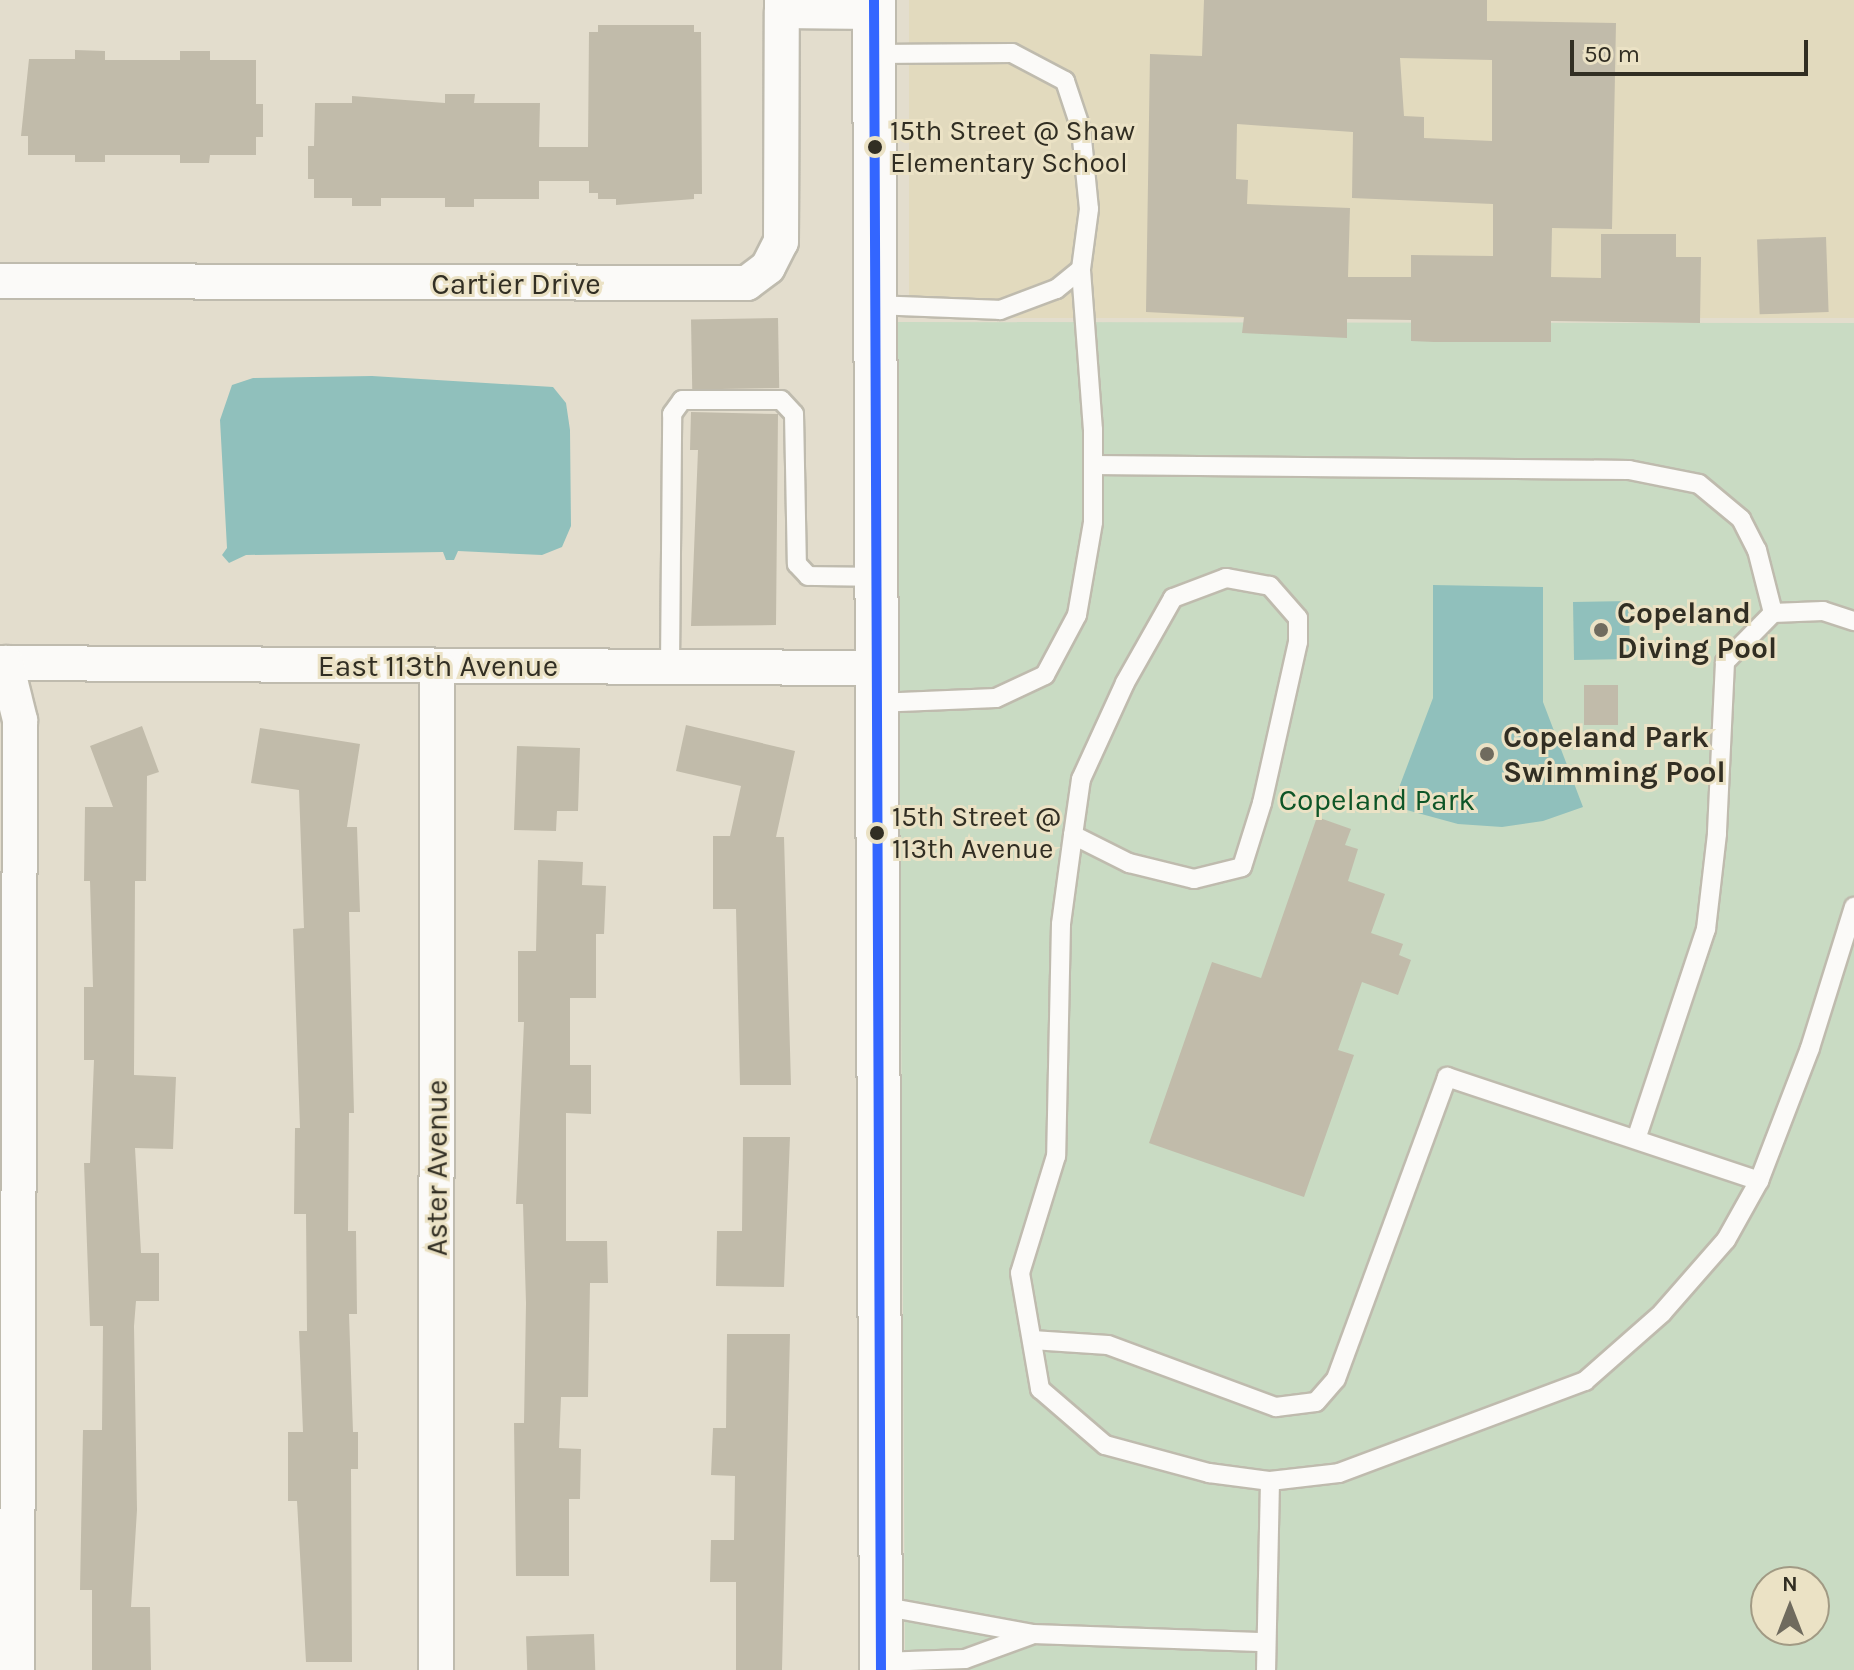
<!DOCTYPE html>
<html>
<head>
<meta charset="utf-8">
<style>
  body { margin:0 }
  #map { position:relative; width:1854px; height:1670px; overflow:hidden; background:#e3ddcd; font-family:Karla,sans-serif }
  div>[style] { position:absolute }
  .built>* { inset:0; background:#e2dabe; transform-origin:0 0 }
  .green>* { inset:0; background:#c9dbc3 }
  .water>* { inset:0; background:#90c0bc; transform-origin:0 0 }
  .building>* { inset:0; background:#c1bbaa; transform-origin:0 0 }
  .roads { filter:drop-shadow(2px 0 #bfbbae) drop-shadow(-2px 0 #bfbbae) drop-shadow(0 2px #bfbbae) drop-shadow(0 -2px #bfbbae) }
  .service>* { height:18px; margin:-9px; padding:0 9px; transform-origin:9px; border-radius:9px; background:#fbfaf8 }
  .minor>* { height:34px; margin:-17px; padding:0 17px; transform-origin:17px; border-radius:17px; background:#fbfaf8 }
  .tertiary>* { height:42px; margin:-21px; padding:0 21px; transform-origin:21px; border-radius:21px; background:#fbfaf8 }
  .bus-1>* { height:10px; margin:-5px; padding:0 5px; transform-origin:5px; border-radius:5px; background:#36f }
  .dots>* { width:22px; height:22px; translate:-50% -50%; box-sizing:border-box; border:4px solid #ebe2c5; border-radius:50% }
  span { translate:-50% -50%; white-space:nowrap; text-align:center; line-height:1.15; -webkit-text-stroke:6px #ebe2c5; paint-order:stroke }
  .bus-label { font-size:28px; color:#312e23 }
  .left { translate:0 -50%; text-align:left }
  .street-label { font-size:30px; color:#312e23 }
  .poi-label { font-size:30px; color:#312e23; font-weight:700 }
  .park-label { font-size:30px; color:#0d5527 }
  .north { position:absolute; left:1750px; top:1566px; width:80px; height:80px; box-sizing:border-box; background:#ebe2c5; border:2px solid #a19a84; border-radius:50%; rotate:0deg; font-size:22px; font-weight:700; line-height:32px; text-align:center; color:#312e23 }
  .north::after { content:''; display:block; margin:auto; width:28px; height:36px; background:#6f6b5e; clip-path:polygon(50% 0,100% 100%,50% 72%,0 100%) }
  .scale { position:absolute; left:1570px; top:40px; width:238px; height:36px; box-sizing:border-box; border:4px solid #312e23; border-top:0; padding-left:10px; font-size:24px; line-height:28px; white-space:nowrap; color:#312e23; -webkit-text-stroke:6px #ebe2c5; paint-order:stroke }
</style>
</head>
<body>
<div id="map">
  <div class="built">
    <i style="left:909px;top:0;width:945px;height:318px"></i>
  </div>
  <div class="green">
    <i style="clip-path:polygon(evenodd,897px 322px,1854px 323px,1854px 1670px,905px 1670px,897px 322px,1766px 1582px,1814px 1582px,1814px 1630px,1766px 1630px,1766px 1582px)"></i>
  </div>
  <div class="water">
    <i style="clip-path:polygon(372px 376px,553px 387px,566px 403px,570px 430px,571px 526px,562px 547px,542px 555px,458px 551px,454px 560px,446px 560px,443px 552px,246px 555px,229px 563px,222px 555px,227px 548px,220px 420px,232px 385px,253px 378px)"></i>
    <i style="clip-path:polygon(1433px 585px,1543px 587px,1543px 702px,1583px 807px,1543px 821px,1502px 827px,1458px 824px,1392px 806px,1433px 698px)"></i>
    <i style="left:1629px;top:601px;width:58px;height:56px;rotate:89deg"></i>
  </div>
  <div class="building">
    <i style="clip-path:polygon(evenodd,1204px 0,1487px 0,1487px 21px,1616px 23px,1612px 229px,1552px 228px,1551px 277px,1601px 278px,1601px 234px,1676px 234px,1676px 257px,1701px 257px,1700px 323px,1551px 321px,1551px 342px,1434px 342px,1411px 341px,1411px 320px,1347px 319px,1347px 338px,1242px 333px,1244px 317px,1146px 312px,1150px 54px,1202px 56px,1204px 0,1400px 58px,1492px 60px,1492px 141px,1424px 138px,1424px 117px,1404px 116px,1400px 58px,1204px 0,1237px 124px,1353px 132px,1352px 198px,1493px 204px,1493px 256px,1411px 255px,1411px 277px,1348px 277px,1350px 208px,1247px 204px,1248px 180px,1236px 179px,1237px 124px)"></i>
    <i style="clip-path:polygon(598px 25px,694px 25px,694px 32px,701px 32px,702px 194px,694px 194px,694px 199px,616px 205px,616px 199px,598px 199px,598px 193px,589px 193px,589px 181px,539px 181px,539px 199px,474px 199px,474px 207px,445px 207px,445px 198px,381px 198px,381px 206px,352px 206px,352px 198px,314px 198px,314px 179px,308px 179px,308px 146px,314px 146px,315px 103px,352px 103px,352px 96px,445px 103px,445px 94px,475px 94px,474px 103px,540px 103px,539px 147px,588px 147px,589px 32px,598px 32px)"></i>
    <i style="clip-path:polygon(75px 50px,105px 51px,105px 60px,180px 60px,180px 51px,210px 51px,210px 60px,256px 60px,256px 104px,263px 104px,263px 137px,256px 137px,256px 155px,210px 155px,209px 163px,180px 163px,180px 155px,105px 155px,105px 162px,75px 162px,75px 155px,28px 155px,28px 136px,21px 136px,29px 59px,75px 59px)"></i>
    <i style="left:1826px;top:237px;width:75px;height:69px;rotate:88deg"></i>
    <i style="left:778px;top:318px;width:70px;height:87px;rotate:89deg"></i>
    <i style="clip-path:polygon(691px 412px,778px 414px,776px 625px,691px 626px,698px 450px,690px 450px)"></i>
    <i style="left:1584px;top:685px;width:34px;height:40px"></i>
    <i style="clip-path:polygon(686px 725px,795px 751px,776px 837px,784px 837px,791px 1085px,740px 1085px,736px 909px,713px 909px,713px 836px,730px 836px,741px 786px,676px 771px)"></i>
    <i style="clip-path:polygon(142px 726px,159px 772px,147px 776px,146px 881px,135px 881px,134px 1075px,176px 1077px,173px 1149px,135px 1148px,141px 1253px,159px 1253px,159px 1301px,136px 1301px,134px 1326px,137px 1510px,131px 1607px,150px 1607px,151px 1670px,92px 1670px,92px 1590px,80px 1590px,83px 1430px,102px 1430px,103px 1326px,90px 1326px,84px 1163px,90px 1163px,94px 1060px,84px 1060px,84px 987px,93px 987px,90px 881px,84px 881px,85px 807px,113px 807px,90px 746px)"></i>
    <i style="clip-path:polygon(260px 728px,360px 744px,347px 827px,357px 827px,360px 912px,349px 912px,354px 1113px,349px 1113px,348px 1231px,356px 1231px,357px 1314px,349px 1314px,353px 1432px,358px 1432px,358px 1469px,351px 1469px,352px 1662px,306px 1662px,297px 1501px,288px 1501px,288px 1432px,303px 1432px,299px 1331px,307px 1331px,306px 1214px,294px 1214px,295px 1128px,300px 1128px,293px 929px,304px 928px,299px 790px,251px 783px)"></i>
    <i style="clip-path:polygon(517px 746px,580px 748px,578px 811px,557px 811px,556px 831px,514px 830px)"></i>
    <i style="clip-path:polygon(1317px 817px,1351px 829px,1345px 845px,1358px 849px,1348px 881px,1385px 894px,1371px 933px,1403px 944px,1399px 955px,1411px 960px,1398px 995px,1362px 982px,1338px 1050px,1354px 1055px,1304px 1197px,1149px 1143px,1212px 962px,1261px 978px)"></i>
    <i style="clip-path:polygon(538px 860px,583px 862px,582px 885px,606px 886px,604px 934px,596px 934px,596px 998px,570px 998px,570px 1065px,591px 1065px,591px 1114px,566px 1113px,566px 1241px,607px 1241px,608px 1283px,590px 1283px,588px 1397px,561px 1397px,559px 1448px,581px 1449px,580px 1499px,569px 1499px,569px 1576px,516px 1576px,514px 1423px,524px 1423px,526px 1303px,523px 1204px,516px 1204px,524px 1022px,518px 1022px,518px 951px,536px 951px)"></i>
    <i style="clip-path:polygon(743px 1137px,790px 1137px,784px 1287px,716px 1286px,717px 1231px,742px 1231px)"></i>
    <i style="clip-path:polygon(727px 1334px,790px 1334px,782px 1670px,736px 1670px,736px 1582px,710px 1582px,711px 1540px,734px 1540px,735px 1476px,711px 1475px,713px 1428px,726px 1428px)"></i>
    <i style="left:594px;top:1634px;width:36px;height:68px;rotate:88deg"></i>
  </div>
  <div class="roads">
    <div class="service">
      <i style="left:874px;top:54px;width:138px;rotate:-0.4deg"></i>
      <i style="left:1012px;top:53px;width:60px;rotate:27.8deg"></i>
      <i style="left:1065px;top:81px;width:51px;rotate:71.6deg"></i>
      <i style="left:1081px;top:129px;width:80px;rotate:84.3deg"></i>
      <i style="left:1089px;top:209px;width:61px;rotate:97.6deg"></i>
      <i style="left:1081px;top:269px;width:32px;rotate:141deg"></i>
      <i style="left:1056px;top:289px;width:60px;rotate:159.4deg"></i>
      <i style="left:1000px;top:310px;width:124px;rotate:-177.7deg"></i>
      <i style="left:1093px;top:465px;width:536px;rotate:0.53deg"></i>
      <i style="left:1629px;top:470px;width:71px;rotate:11.3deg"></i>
      <i style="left:1699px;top:484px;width:55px;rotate:39.8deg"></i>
      <i style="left:1741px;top:519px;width:35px;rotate:63deg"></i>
      <i style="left:1757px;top:550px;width:65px;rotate:75.7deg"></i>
      <i style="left:1773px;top:613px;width:69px;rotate:134.4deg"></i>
      <i style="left:1725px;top:662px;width:172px;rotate:92.7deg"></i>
      <i style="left:1717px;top:834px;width:96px;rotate:96.6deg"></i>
      <i style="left:1706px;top:929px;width:221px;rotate:108.4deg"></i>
      <i style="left:1773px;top:613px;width:50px;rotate:-2.3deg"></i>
      <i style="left:1823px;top:611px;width:33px;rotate:18deg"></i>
      <i style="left:670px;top:667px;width:253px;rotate:-89.5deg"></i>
      <i style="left:672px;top:414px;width:17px;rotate:-54deg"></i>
      <i style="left:682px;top:400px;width:99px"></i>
      <i style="left:781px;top:400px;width:19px;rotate:47deg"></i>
      <i style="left:794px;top:414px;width:150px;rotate:88.9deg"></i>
      <i style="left:797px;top:564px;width:16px;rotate:47deg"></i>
      <i style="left:808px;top:576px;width:68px;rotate:0.8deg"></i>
      <i style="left:876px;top:703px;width:120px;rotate:-2.4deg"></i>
      <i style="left:996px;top:698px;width:54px;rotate:-25.1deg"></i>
      <i style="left:1045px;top:675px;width:68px;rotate:-61.9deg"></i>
      <i style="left:1077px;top:615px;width:94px;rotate:-80.2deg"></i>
      <i style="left:1093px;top:522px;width:92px;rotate:-90deg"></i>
      <i style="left:1093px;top:430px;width:161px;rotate:-94.3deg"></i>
      <i style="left:1073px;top:835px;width:63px;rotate:26.6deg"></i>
      <i style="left:1129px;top:863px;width:67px;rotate:13.8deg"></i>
      <i style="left:1194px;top:879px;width:49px;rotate:-14deg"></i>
      <i style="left:1242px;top:867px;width:67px;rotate:-72.6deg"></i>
      <i style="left:1262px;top:803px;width:165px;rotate:-77.4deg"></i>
      <i style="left:1298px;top:642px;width:24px;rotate:-90deg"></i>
      <i style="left:1298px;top:618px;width:43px;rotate:-131.2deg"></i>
      <i style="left:1270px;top:586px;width:45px;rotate:-169.7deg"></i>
      <i style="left:1226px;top:578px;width:57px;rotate:159.3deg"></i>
      <i style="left:1173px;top:598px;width:98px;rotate:119.5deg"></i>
      <i style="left:1125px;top:683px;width:106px;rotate:114.6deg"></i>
      <i style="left:1081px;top:779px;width:57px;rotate:98.1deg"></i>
      <i style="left:1073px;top:835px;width:90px;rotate:97.7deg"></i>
      <i style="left:1061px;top:924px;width:232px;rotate:91.2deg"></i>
      <i style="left:1056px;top:1156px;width:122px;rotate:107.1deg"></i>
      <i style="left:1020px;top:1273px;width:118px;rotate:80.2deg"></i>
      <i style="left:1040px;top:1389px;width:86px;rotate:40.7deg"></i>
      <i style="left:1105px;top:1445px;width:108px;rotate:15.1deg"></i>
      <i style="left:1209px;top:1473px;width:62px;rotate:7.5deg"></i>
      <i style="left:1270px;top:1481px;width:189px;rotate:91.2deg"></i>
      <i style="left:1032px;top:1340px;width:76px;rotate:3.8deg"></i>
      <i style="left:1108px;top:1345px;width:179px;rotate:20.3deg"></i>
      <i style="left:1276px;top:1407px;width:40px;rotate:-7.1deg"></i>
      <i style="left:1316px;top:1402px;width:30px;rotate:-49deg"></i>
      <i style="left:1336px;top:1379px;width:322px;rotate:-69.8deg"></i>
      <i style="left:1447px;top:1077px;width:329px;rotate:18.4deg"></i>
      <i style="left:1270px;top:1481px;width:69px;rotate:-6.6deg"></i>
      <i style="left:1339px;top:1473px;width:263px;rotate:-20.5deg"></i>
      <i style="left:1585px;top:1381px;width:103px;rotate:-41.4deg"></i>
      <i style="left:1662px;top:1313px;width:97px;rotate:-48.8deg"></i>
      <i style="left:1726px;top:1240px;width:68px;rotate:-60.8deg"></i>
      <i style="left:1759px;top:1181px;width:142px;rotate:-69deg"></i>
      <i style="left:1810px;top:1048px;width:148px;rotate:-72.7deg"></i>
      <i style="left:881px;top:1606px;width:155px;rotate:10.4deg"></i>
      <i style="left:1033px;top:1634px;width:233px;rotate:2deg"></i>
      <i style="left:881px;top:1662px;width:84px;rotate:-2deg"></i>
      <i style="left:965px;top:1659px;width:70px;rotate:-20deg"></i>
    </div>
    <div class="minor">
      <i style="left:782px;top:0;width:11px;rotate:90deg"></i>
      <i style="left:782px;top:11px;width:92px;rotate:0.6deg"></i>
      <i style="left:0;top:281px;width:747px;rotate:0.15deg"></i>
      <i style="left:747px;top:283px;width:26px;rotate:-37deg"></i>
      <i style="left:768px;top:267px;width:28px;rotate:-63deg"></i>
      <i style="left:781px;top:242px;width:231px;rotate:-89.8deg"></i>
      <i style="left:0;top:663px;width:876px;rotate:0.33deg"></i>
      <i style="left:6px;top:663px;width:59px;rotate:76.2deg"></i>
      <i style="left:20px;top:720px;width:950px;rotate:90.18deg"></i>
      <i style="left:436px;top:1670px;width:1004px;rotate:-89.94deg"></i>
    </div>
    <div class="tertiary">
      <i style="left:874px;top:0;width:1670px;rotate:89.76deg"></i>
    </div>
  </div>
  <div class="bus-1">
    <i style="left:874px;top:0;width:1670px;rotate:89.76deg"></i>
  </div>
  <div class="dots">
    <i style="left:875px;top:147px;background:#312e23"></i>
    <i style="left:1601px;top:630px;background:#6f6b5e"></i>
    <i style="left:1487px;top:754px;background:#6f6b5e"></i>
    <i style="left:877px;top:833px;background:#312e23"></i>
  </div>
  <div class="bus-label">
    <span class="left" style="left:890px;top:147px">15th Street @ Shaw<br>Elementary School</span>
    <span class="left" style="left:892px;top:833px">15th Street @<br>113th Avenue</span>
  </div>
  <div class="street-label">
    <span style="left:516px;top:284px">Cartier Drive</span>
    <span style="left:438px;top:666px">East 113th Avenue</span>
    <span style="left:437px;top:1168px;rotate:-90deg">Aster Avenue</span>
  </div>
  <div class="poi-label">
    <span class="left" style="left:1617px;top:630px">Copeland<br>Diving Pool</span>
    <span class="left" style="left:1503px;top:754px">Copeland Park<br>Swimming Pool</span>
  </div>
  <div class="park-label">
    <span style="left:1377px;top:800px">Copeland Park</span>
  </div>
  <div class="north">N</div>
  <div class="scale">50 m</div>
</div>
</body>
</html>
